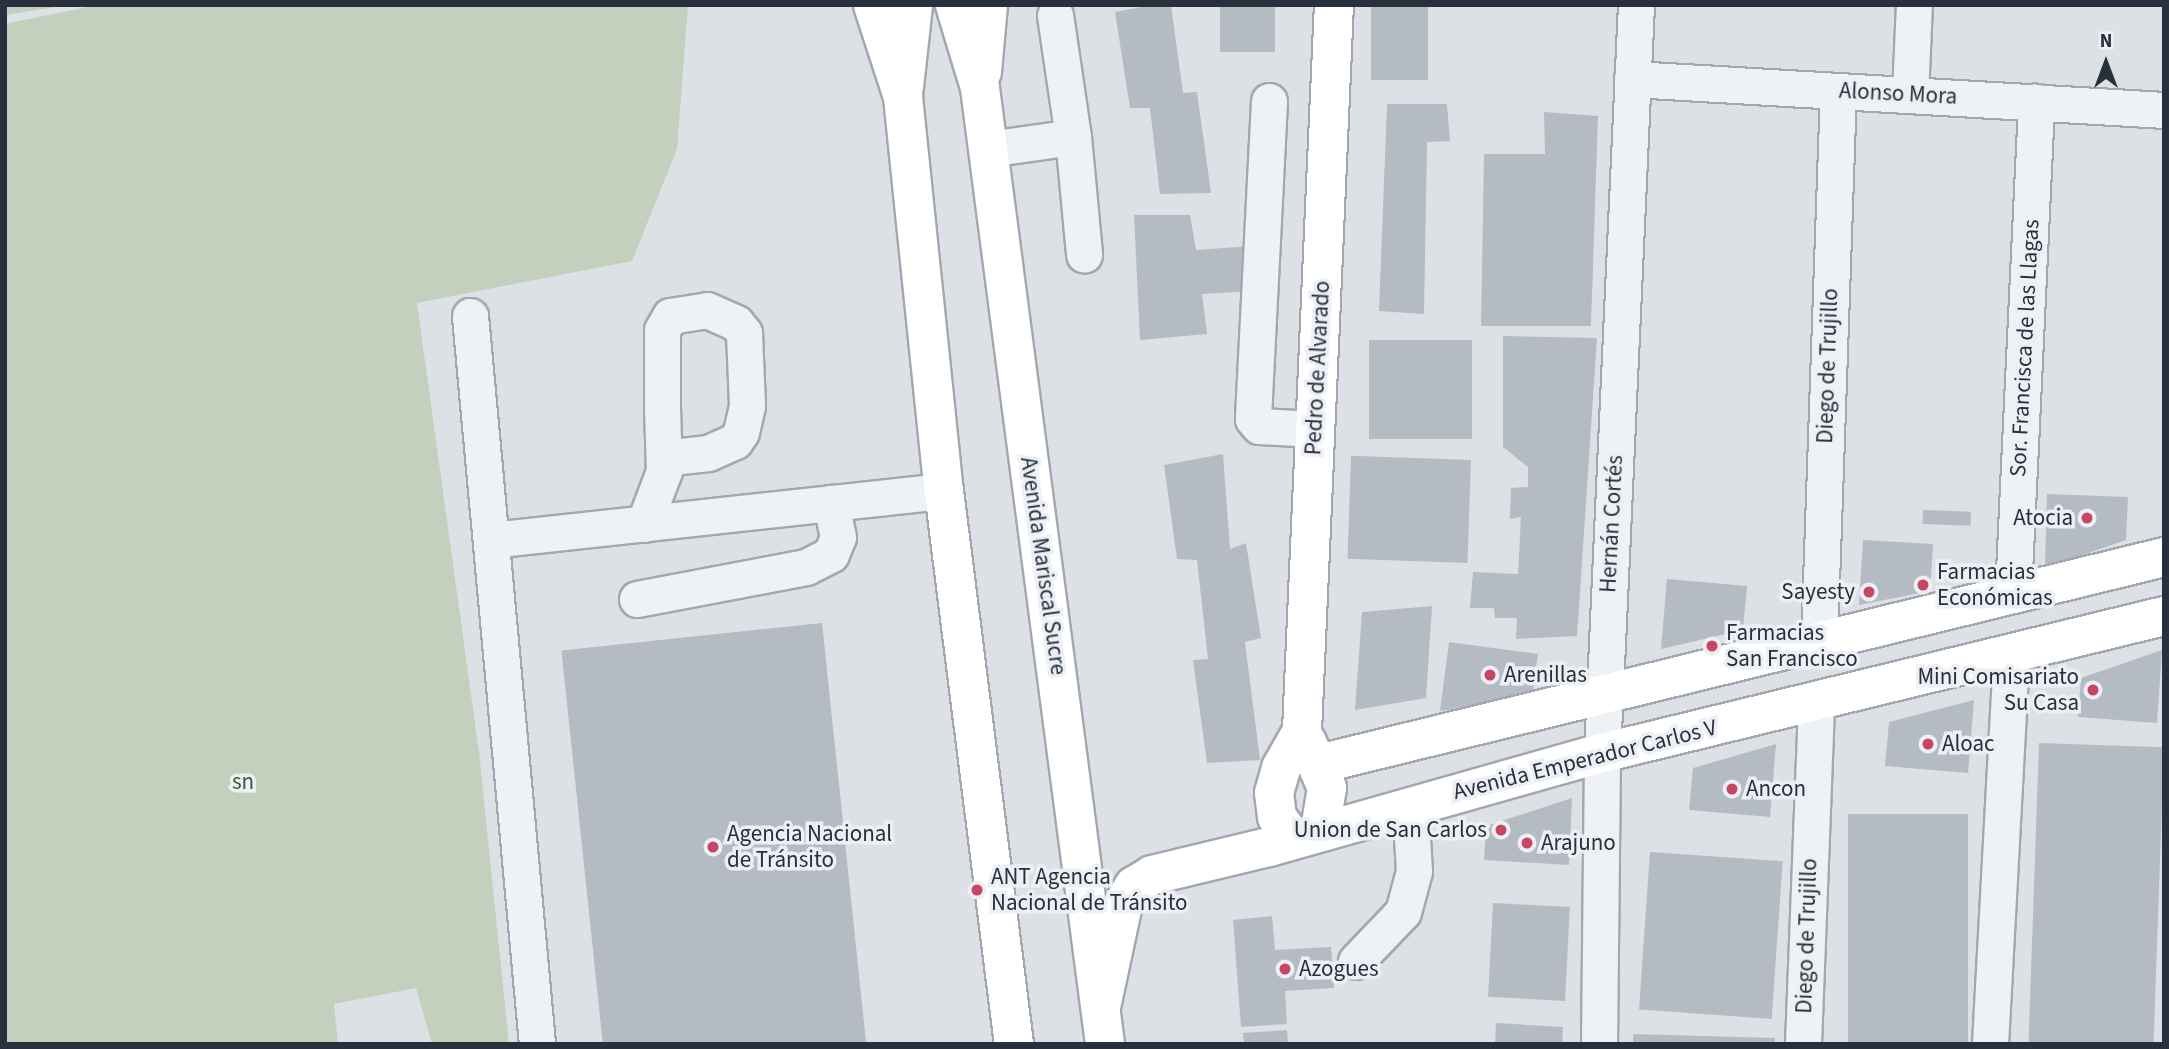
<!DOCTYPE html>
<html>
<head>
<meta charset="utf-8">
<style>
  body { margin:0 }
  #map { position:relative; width:2169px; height:1049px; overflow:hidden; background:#dde1e6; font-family:"Source Sans 3",sans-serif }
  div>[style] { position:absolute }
  .green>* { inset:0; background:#c4d0be }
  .building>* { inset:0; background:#b4bbc3; transform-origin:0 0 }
  .roads { filter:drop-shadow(2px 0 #a3a8b0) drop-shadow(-2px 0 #a3a8b0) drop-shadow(0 2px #a3a8b0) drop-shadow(0 -2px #a3a8b0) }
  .minor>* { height:35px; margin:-17.5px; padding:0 17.5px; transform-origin:17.5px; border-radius:17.5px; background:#eff2f5 }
  .major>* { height:38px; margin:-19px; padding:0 19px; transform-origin:19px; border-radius:19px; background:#fff }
  .dots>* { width:19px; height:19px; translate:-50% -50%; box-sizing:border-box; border:4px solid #ecf0f4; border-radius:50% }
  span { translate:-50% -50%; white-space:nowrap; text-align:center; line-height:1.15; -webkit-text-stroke:7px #ecf0f4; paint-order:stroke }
  .street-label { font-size:23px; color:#27303c }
  .poi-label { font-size:23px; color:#27303c }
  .right { translate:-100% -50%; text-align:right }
  .left { translate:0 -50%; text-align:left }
  .park-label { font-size:23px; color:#3e5735 }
  .frame { position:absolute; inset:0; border:7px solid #27303c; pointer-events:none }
  .north { position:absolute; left:2071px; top:28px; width:70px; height:70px; -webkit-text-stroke:5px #ecf0f4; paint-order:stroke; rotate:0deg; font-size:19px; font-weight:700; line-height:28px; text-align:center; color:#27303c }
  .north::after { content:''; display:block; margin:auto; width:24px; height:32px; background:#27303c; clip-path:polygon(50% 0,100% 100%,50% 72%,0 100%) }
</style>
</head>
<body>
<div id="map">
  <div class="green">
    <i style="clip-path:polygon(5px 5px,68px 5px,5px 15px)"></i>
    <i style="clip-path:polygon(97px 5px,688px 5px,677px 149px,632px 261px,417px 303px,479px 752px,509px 1044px,432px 1044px,416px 988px,334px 1004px,338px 1044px,5px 1044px,5px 24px)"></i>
  </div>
  <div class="building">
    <i style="clip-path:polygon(1152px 5px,1171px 5px,1183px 93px,1197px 92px,1211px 193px,1160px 194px,1150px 108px,1130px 108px,1115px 12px)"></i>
    <i style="left:1220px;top:5px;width:55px;height:47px"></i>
    <i style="left:1371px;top:5px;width:57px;height:75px"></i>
    <i style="clip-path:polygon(1387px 104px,1447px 104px,1450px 141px,1427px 142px,1424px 314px,1379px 311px)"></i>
    <i style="clip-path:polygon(1544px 112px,1598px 116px,1591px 326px,1481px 326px,1484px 154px,1545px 154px)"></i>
    <i style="clip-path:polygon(1134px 215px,1190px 215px,1196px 250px,1251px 246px,1255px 291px,1202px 294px,1207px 334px,1140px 340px)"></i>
    <i style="clip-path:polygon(1503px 336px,1597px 338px,1577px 636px,1516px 639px,1517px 618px,1495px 618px,1494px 608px,1470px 608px,1473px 572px,1518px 574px,1521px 517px,1510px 519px,1511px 488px,1528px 487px,1528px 467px,1503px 447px)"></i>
    <i style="left:1369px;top:340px;width:103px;height:99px"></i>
    <i style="clip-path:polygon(1223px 454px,1230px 549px,1246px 543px,1261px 638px,1245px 642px,1260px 760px,1207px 763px,1193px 660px,1208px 659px,1197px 560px,1177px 559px,1164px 465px)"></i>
    <i style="left:1471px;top:460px;width:103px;height:120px;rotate:92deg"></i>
    <i style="clip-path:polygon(2047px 494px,2128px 497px,2126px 540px,2045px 568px)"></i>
    <i style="left:1923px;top:510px;width:48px;height:14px;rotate:2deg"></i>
    <i style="clip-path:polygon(1863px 540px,1933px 544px,1930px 591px,1859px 605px)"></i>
    <i style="clip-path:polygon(1667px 579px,1747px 586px,1743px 630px,1661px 649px)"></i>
    <i style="clip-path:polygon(1432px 606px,1426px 698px,1355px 710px,1362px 612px)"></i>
    <i style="left:822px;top:623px;width:423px;height:262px;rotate:84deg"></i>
    <i style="clip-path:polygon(1449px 642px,1538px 654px,1532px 697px,1440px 711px)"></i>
    <i style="clip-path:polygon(2162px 650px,2157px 723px,2078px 717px,2081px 678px)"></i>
    <i style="clip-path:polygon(1974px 700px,1968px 773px,1885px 766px,1889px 722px)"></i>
    <i style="left:2039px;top:743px;width:125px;height:302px;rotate:2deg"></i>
    <i style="clip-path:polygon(1776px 744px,1770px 817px,1689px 810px,1693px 768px)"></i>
    <i style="clip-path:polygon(1572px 798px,1569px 865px,1484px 860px,1486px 826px)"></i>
    <i style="left:1848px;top:814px;width:120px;height:230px"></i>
    <i style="left:1650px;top:852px;width:133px;height:158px;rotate:4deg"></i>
    <i style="left:1493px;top:903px;width:77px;height:94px;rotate:3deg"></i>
    <i style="clip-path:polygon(1272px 916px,1275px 950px,1331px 947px,1334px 988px,1285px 991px,1287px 1024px,1241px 1027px,1233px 920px)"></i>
    <i style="clip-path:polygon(1496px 1023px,1563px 1027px,1562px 1044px,1495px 1044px)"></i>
    <i style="clip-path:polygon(1287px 1030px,1288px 1044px,1244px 1044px,1243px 1033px)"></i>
    <i style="clip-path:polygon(1633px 1034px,1775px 1038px,1775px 1044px,1633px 1044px)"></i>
  </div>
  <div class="roads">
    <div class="minor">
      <i style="left:1632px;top:79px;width:533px;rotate:3.33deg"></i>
      <i style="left:1910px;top:95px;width:90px;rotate:-87.5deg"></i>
      <i style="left:1269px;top:101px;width:318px;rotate:92.9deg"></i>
      <i style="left:1253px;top:419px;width:9px;rotate:49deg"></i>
      <i style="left:1259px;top:426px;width:56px;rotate:3.1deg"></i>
      <i style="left:1073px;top:137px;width:118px;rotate:84.6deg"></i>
      <i style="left:988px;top:149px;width:86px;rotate:-8deg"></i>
      <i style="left:1073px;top:137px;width:123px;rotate:-98.4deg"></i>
      <i style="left:470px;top:316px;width:731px;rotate:84.74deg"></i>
      <i style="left:644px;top:524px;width:57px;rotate:-69.3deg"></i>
      <i style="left:664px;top:471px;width:64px;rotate:-91.8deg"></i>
      <i style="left:662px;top:407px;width:77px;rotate:-90deg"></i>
      <i style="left:662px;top:330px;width:16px;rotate:-60deg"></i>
      <i style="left:670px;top:316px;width:37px;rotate:-9deg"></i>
      <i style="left:707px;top:310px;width:32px;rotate:24deg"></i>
      <i style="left:736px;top:323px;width:13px;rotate:51deg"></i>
      <i style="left:744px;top:333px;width:73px;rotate:87.6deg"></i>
      <i style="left:747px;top:406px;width:27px;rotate:103deg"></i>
      <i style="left:741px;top:432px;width:11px;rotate:124deg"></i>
      <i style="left:735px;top:441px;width:30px;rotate:156deg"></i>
      <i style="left:708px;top:453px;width:44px;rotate:173.5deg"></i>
      <i style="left:491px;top:540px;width:456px;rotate:-6.2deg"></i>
      <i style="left:2013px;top:593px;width:492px;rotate:-87.3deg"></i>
      <i style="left:637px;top:599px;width:172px;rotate:-10.7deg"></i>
      <i style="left:806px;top:567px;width:28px;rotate:-27deg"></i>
      <i style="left:831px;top:554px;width:18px;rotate:-68deg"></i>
      <i style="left:838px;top:537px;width:35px;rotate:-102deg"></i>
      <i style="left:1819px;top:640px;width:549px;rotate:-88.02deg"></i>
      <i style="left:1356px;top:961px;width:68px;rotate:-46.2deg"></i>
      <i style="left:1403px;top:912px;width:42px;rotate:-75deg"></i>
      <i style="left:1414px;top:871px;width:65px;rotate:-93.5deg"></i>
      <i style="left:1599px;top:1044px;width:291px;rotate:-89.4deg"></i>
      <i style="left:1602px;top:753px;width:749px;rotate:-87.4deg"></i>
      <i style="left:1803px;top:1044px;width:342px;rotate:-87.8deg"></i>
      <i style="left:1990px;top:1044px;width:391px;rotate:-86.9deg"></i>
    </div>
    <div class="major">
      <i style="left:873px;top:5px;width:97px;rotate:71.9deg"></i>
      <i style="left:903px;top:97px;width:396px;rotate:84.1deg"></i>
      <i style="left:944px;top:491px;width:557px;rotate:82.79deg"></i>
      <i style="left:955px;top:5px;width:87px;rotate:73.2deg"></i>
      <i style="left:980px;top:88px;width:964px;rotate:82.55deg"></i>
      <i style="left:982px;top:72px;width:67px;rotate:-84.9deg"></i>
      <i style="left:904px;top:87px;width:82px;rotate:-83.7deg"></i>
      <i style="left:1307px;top:742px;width:50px;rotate:66.5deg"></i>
      <i style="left:1327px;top:788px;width:43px;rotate:99.5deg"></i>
      <i style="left:1319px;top:764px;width:870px;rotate:-13.76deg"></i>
      <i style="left:1293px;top:839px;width:27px;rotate:-126deg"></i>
      <i style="left:1277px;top:817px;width:24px;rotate:-97deg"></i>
      <i style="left:1274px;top:793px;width:26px;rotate:-74deg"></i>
      <i style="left:1281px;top:768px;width:43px;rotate:-60.4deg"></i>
      <i style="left:1302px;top:731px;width:727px;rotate:-87.48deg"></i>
      <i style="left:1101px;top:1007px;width:105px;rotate:-77.9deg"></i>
      <i style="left:1123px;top:904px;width:21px;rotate:-59deg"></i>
      <i style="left:1134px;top:886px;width:21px;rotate:-31deg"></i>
      <i style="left:1152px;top:875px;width:120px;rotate:-13.5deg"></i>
      <i style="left:1269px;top:847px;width:346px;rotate:-15.8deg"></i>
      <i style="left:1602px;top:753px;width:578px;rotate:-13.7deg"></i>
    </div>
  </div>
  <div class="dots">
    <i style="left:2087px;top:518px;background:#c74664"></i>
    <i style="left:1923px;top:585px;background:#c74664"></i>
    <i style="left:1869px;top:592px;background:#c74664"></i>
    <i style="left:1712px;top:646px;background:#c74664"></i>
    <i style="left:1490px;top:675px;background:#c74664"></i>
    <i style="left:2093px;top:690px;background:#c74664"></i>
    <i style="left:1928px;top:744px;background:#c74664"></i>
    <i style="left:1732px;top:789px;background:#c74664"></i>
    <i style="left:1501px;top:830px;background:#c74664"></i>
    <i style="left:1527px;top:843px;background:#c74664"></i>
    <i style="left:713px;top:847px;background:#c74664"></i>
    <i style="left:977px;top:890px;background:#c74664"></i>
    <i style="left:1285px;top:969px;background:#c74664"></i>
  </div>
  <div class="street-label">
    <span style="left:1898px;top:94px;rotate:3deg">Alonso Mora</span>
    <span style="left:2025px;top:348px;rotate:-87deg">Sor. Francisca de las Llagas</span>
    <span style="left:1828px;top:366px;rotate:-88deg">Diego de Trujillo</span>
    <span style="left:1318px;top:368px;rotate:-87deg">Pedro de Alvarado</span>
    <span style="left:1612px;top:524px;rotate:-87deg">Hernán Cortés</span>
    <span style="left:1043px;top:566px;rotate:82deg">Avenida Mariscal Sucre</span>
    <span style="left:1585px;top:760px;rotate:-14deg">Avenida Emperador Carlos V</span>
    <span style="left:1807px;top:936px;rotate:-88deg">Diego de Trujillo</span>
  </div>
  <div class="poi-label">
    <span class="right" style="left:2073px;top:518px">Atocia</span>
    <span class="left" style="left:1937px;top:585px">Farmacias<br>Económicas</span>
    <span class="right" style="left:1855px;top:592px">Sayesty</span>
    <span class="left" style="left:1726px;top:646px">Farmacias<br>San Francisco</span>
    <span class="left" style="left:1504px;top:675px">Arenillas</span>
    <span class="right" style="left:2079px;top:690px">Mini Comisariato<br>Su Casa</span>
    <span class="left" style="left:1942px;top:744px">Aloac</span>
    <span class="left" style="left:1746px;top:789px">Ancon</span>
    <span class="right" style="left:1487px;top:830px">Union de San Carlos</span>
    <span class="left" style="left:727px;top:847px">Agencia Nacional<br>de Tránsito</span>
    <span class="left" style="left:1541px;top:843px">Arajuno</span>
    <span class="left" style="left:991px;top:890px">ANT Agencia<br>Nacional de Tránsito</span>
    <span class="left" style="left:1299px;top:969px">Azogues</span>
  </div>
  <div class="park-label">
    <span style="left:243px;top:782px">sn</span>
  </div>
  <div class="frame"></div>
  <div class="north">N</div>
</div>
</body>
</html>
